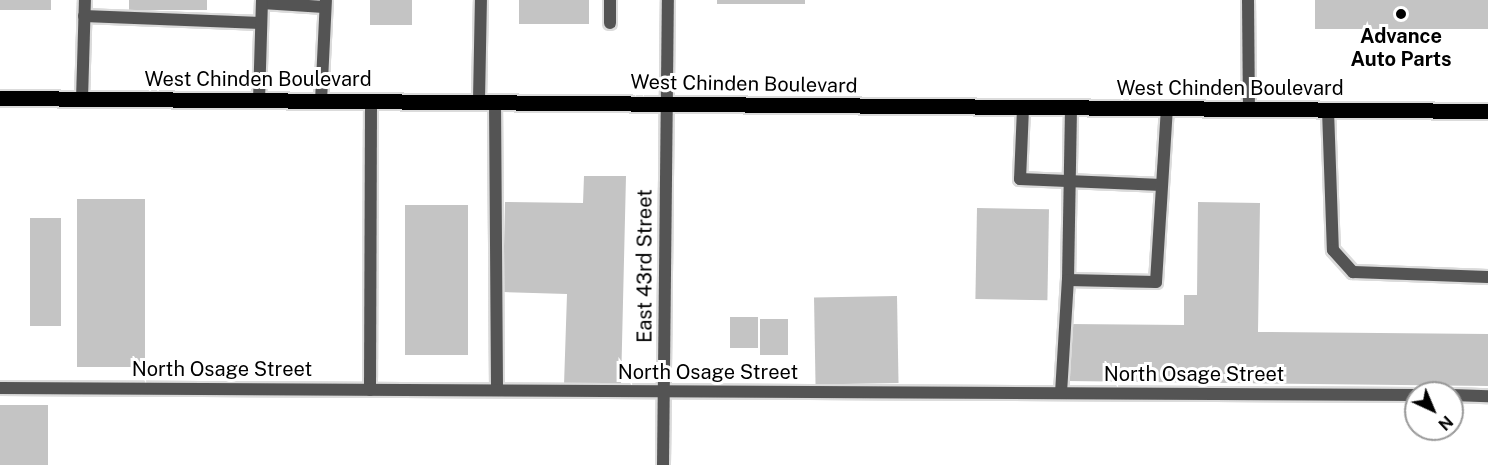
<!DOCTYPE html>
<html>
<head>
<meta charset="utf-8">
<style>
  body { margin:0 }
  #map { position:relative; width:1488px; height:465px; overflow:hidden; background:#fff; font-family:"Public Sans",sans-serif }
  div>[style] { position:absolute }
  .building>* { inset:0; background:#c4c4c4; transform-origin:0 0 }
  .roads { filter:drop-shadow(2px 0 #dbdbdb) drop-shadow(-2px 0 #dbdbdb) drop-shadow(0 2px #dbdbdb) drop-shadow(0 -2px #dbdbdb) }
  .lane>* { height:12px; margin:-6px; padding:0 6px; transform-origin:6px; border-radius:6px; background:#545454 }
  .street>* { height:12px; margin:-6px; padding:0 6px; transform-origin:6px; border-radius:6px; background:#545454 }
  .primary>* { height:15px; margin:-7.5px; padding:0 7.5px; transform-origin:7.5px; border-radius:7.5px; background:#000 }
  .dots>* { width:16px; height:16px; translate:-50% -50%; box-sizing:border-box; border:3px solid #fff; border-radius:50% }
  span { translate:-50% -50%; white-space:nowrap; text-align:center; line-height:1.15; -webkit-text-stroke:6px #fff; paint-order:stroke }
  .poi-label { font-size:20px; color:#000; font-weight:700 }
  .street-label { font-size:20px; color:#000 }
  .north { position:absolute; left:1404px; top:381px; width:60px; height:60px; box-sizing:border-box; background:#fff; border:2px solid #999; border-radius:50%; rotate:136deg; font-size:16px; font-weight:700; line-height:24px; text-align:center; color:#000 }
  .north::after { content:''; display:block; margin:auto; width:21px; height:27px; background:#000; clip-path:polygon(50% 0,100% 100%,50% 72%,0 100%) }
</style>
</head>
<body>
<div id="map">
  <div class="building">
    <i style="left:0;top:0;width:51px;height:10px"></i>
    <i style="left:129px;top:0;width:78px;height:10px"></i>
    <i style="left:370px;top:0;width:42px;height:25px"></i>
    <i style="left:519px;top:0;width:70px;height:24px"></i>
    <i style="left:717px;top:0;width:88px;height:4px"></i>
    <i style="left:1315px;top:0;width:173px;height:29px"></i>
    <i style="clip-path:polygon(584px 176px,626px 176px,621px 386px,564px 385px,567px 294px,503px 292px,505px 202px,583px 203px)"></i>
    <i style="left:77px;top:199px;width:68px;height:168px"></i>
    <i style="clip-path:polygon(1198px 202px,1260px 203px,1258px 332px,1488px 334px,1488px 386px,1068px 381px,1069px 324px,1184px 325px,1184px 295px,1197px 295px)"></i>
    <i style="left:405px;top:205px;width:63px;height:150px"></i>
    <i style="left:977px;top:208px;width:72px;height:91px;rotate:1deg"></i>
    <i style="left:30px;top:218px;width:31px;height:108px"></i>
    <i style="left:897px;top:296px;width:87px;height:83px;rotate:89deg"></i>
    <i style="left:730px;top:317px;width:28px;height:31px"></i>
    <i style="left:788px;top:319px;width:36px;height:28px;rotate:90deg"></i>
    <i style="left:0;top:405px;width:48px;height:60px"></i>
  </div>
  <div class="roads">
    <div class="lane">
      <i style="left:1248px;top:0;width:110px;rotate:89.5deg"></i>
      <i style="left:262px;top:3px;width:62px;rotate:3.7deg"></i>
      <i style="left:84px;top:16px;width:177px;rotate:2.3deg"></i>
      <i style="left:610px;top:23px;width:23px;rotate:-90deg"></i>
      <i style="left:82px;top:99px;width:99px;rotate:-88.3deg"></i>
      <i style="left:479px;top:100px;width:100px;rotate:-88.9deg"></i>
      <i style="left:259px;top:101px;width:101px;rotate:-88.3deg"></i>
      <i style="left:321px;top:101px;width:101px;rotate:-87.2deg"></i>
      <i style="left:495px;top:101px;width:289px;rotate:89.6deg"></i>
      <i style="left:1023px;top:108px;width:71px;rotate:92.4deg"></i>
      <i style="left:1020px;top:179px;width:142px;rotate:2.4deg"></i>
      <i style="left:1071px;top:108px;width:172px;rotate:91deg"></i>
      <i style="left:1068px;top:280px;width:88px;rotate:1.3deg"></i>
      <i style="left:1156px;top:282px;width:174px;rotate:-86.4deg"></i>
      <i style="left:1328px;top:110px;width:140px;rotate:88deg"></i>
      <i style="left:1333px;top:250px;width:30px;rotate:48deg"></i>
      <i style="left:1353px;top:272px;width:135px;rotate:2.1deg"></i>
      <i style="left:370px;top:390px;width:289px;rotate:-89.8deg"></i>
      <i style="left:1061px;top:393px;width:113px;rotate:-86.5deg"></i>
    </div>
    <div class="street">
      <i style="left:0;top:388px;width:1416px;rotate:0.28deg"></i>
      <i style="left:1452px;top:395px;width:36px;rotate:2deg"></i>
      <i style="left:663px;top:465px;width:465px;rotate:-89.4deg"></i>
    </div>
    <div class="primary">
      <i style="left:0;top:98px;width:1488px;rotate:0.5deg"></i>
    </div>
  </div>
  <div class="dots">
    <i style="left:1401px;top:14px;background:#000"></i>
  </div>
  <div class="poi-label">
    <span style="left:1401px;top:48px">Advance<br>Auto Parts</span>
  </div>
  <div class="street-label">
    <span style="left:258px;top:79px">West Chinden Boulevard</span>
    <span style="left:744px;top:84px;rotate:1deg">West Chinden Boulevard</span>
    <span style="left:1230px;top:88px">West Chinden Boulevard</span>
    <span style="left:645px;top:266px;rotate:-90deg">East 43rd Street</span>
    <span style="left:222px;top:369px">North Osage Street</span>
    <span style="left:708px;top:372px">North Osage Street</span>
    <span style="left:1194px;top:374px">North Osage Street</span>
  </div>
  <div class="north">N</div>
</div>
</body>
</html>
